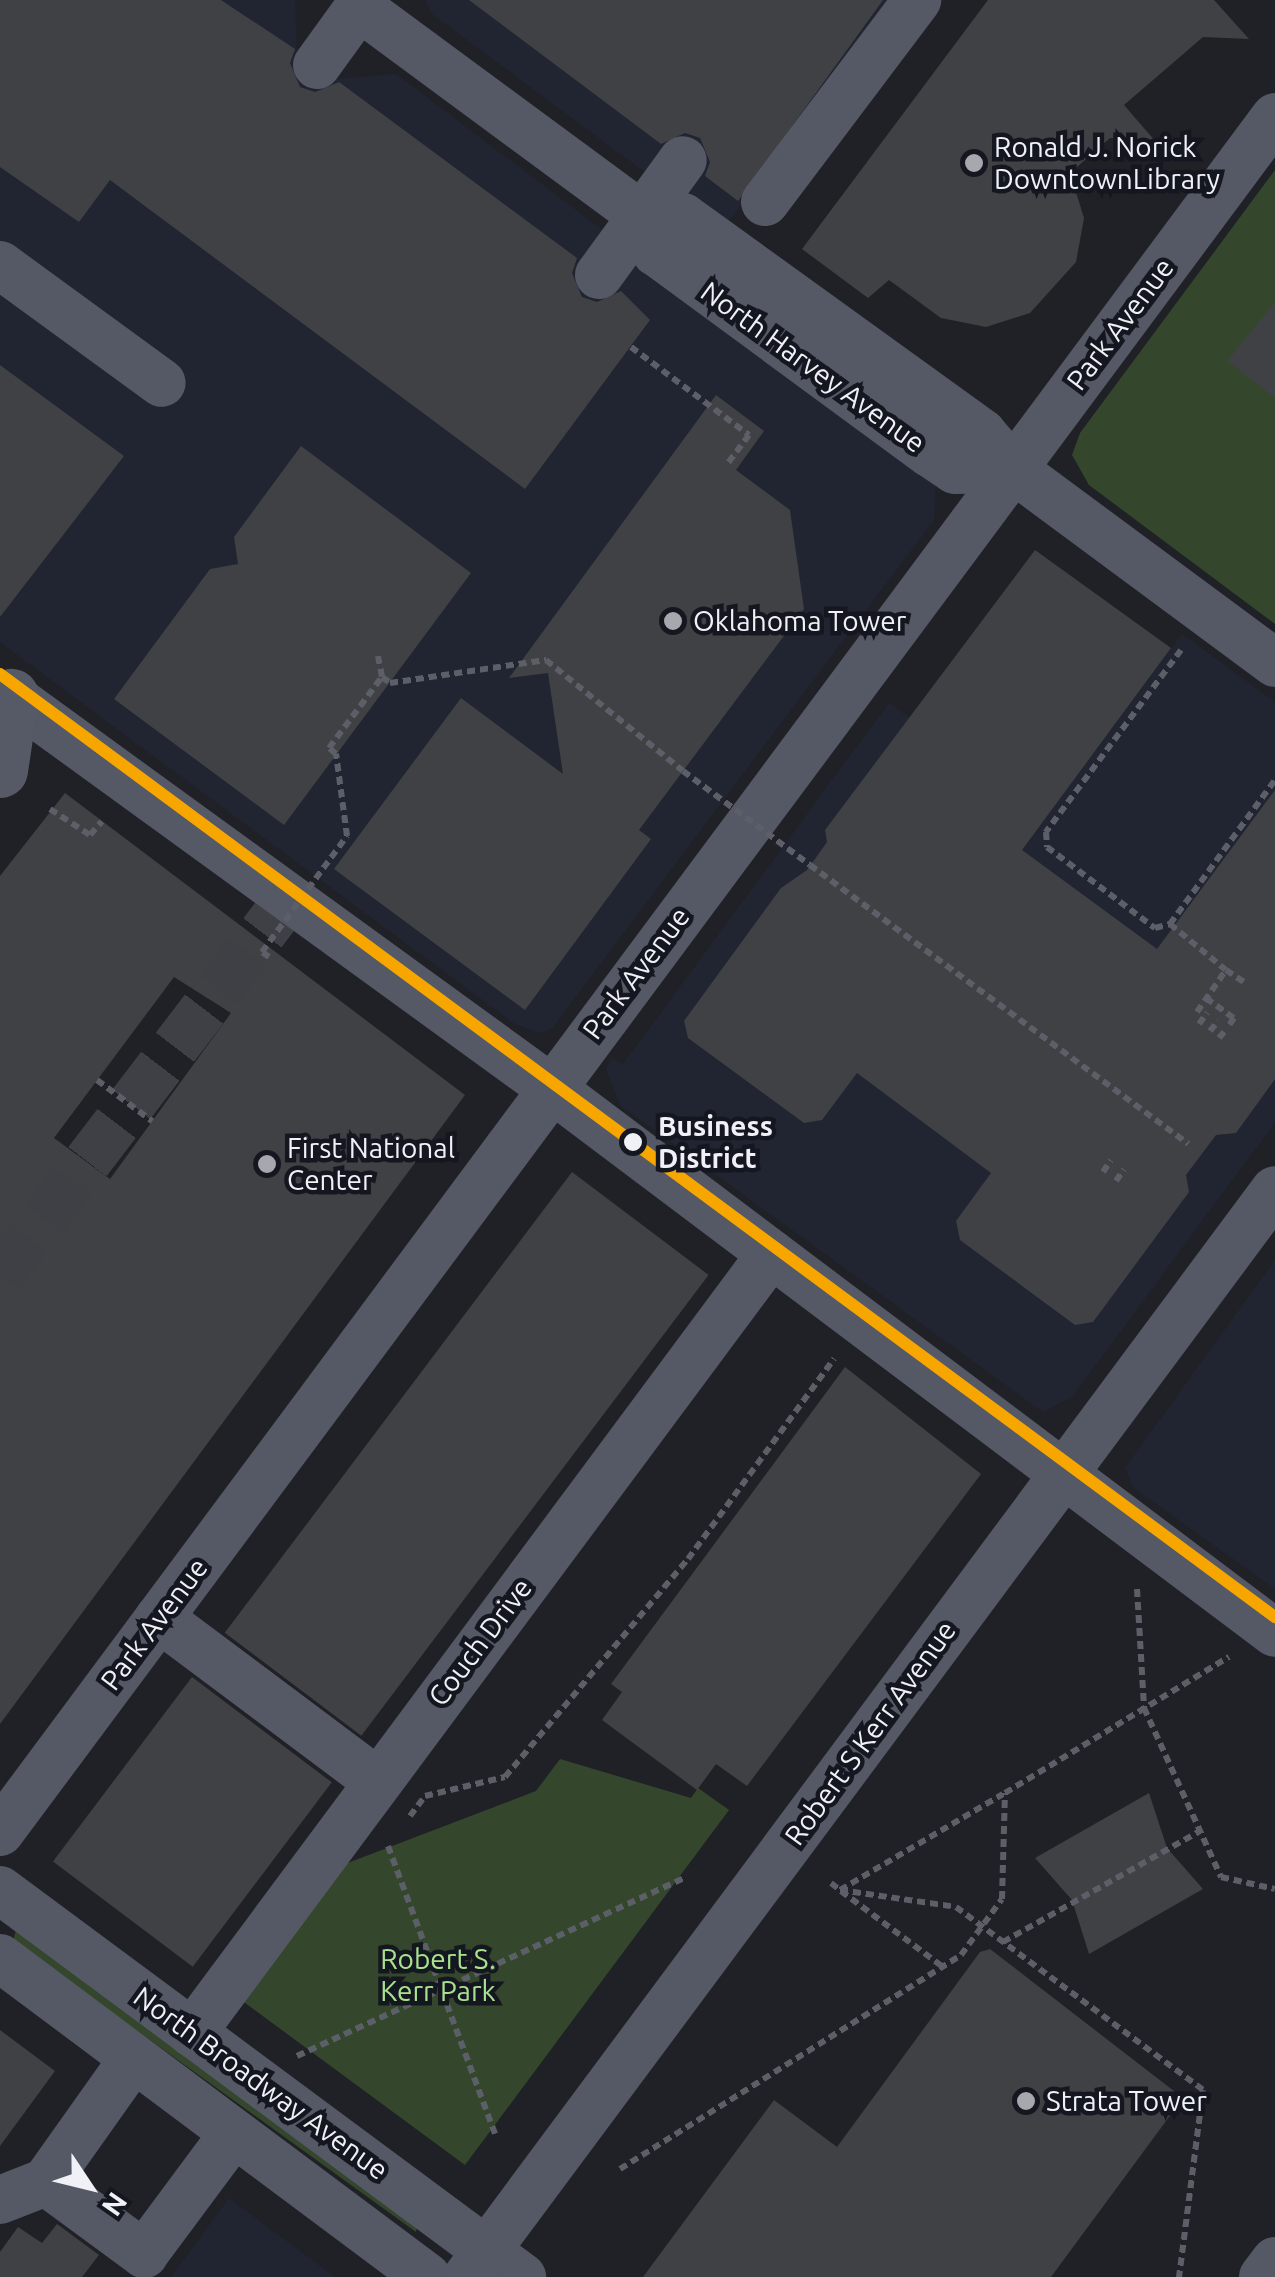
<!DOCTYPE html>
<html>
<head>
<meta charset="utf-8">
<style>
  body { margin:0 }
  #map { position:relative; width:1275px; height:2277px; overflow:hidden; background:#202126; font-family:Ubuntu,sans-serif }
  div>[style] { position:absolute }
  .built>* { inset:0; background:#212532 }
  .green>* { inset:0; background:#34472c }
  .building>* { inset:0; background:#3f4144; transform-origin:0 0 }
  .minor-tunnel>* { height:48px; margin-top:-24px; transform-origin:0; background:repeating-linear-gradient(90deg,#3f4045 0 48px,transparent 0 72px) }
  .path>* { height:6px; margin-top:-3px; transform-origin:0; background:repeating-linear-gradient(90deg,#5c5f67 0 8px,transparent 0 13px) }
  .minor>* { height:48px; margin:-24px; padding:0 24px; transform-origin:24px; border-radius:24px; background:#555865 }
  .major>* { height:55px; margin:-27.5px; padding:0 27.5px; transform-origin:27.5px; border-radius:27.5px; background:#565966 }
  .path-bridge>* { height:6px; margin-top:-3px; transform-origin:0; background:repeating-linear-gradient(90deg,#5c5f67 0 8px,transparent 0 13px) }
  .tram-1>* { height:12px; margin:-6px; padding:0 6px; transform-origin:6px; border-radius:6px; background:#f7a600 }
  .dots>* { width:28px; height:28px; translate:-50% -50%; box-sizing:border-box; border:5px solid #14171f; border-radius:50% }
  span { translate:-50% -50%; white-space:nowrap; text-align:center; line-height:1.15; -webkit-text-stroke:9px #14171f; paint-order:stroke }
  .poi-label { font-size:28px; color:#eff1f7 }
  .left { translate:0 -50%; text-align:left }
  .street-label { font-size:28px; color:#eff1f7 }
  .stop-label { font-size:28px; color:#eff1f7; font-weight:700 }
  .park-label { font-size:28px; color:#a9e28e }
  .north { position:absolute; left:40px; top:2137px; width:100px; height:100px; -webkit-text-stroke:8px #14171f; paint-order:stroke; rotate:125deg; font-size:28px; font-weight:700; line-height:40px; text-align:center; color:#eff1f7 }
  .north::after { content:''; display:block; margin:auto; width:35px; height:45px; background:#eff1f7; clip-path:polygon(50% 0,100% 100%,50% 72%,0 100%) }
</style>
</head>
<body>
<div id="map">
  <div class="built">
    <i style="clip-path:polygon(0 0,295px 0,297px 51px,335px 79px,396px 74px,936px 482px,934px 520px,552px 1028px,540px 1033px,515px 1024px,0 642px)"></i>
    <i style="clip-path:polygon(425px 0,894px 0,728px 222px,638px 167px,432px 14px)"></i>
    <i style="clip-path:polygon(1182px 634px,1275px 702px,1275px 1122px,1072px 1397px,1043px 1412px,620px 1105px,606px 1069px,612px 1058px,623px 1064px,889px 703px,1045px 818px)"></i>
    <i style="clip-path:polygon(1275px 1260px,1275px 1589px,1134px 1488px,1125px 1468px)"></i>
    <i style="clip-path:polygon(229px 2198px,335px 2277px,171px 2277px)"></i>
  </div>
  <div class="green">
    <i style="clip-path:polygon(1275px 170px,1275px 624px,1089px 485px,1072px 455px,1080px 433px)"></i>
    <i style="clip-path:polygon(560px 1759px,691px 1798px,698px 1788px,729px 1810px,465px 2165px,237px 1997px,332px 1869px,536px 1791px)"></i>
    <i style="clip-path:polygon(16px 1930px,417px 2225px,416px 2232px,13px 1941px)"></i>
  </div>
  <div class="building">
    <i style="clip-path:polygon(0 0,221px 0,295px 49px,290px 63px,300px 87px,315px 92px,339px 82px,577px 258px,572px 273px,582px 297px,597px 302px,621px 291px,650px 320px,525px 489px,110px 180px,79px 222px,0 167px)"></i>
    <i style="clip-path:polygon(469px 0,883px 0,738px 201px,705px 176px,710px 162px,700px 138px,685px 133px,661px 144px)"></i>
    <i style="clip-path:polygon(988px 0,1214px 0,1249px 39px,1203px 37px,1124px 105px,1156px 142px,1110px 138px,1070px 173px,1084px 218px,1076px 262px,1030px 313px,986px 327px,941px 318px,889px 280px,868px 298px,802px 249px)"></i>
    <i style="clip-path:polygon(1275px 302px,1275px 398px,1227px 361px)"></i>
    <i style="clip-path:polygon(0 365px,124px 456px,0 617px)"></i>
    <i style="clip-path:polygon(716px 395px,764px 431px,736px 470px,790px 510px,804px 609px,639px 830px,651px 839px,525px 1010px,334px 869px,461px 698px,563px 774px,548px 673px,509px 678px)"></i>
    <i style="clip-path:polygon(301px 446px,471px 573px,284px 825px,114px 699px,210px 569px,238px 564px,234px 537px)"></i>
    <i style="clip-path:polygon(1035px 550px,1171px 648px,1022px 850px,1157px 949px,1275px 790px,1275px 1079px,1236px 1133px,1216px 1135px,1186px 1175px,1189px 1192px,1093px 1322px,1075px 1325px,960px 1240px,956px 1221px,991px 1173px,857px 1073px,822px 1120px,804px 1123px,688px 1038px,684px 1021px,781px 888px,807px 870px,827px 842px,825px 830px)"></i>
    <i style="clip-path:polygon(evenodd,65px 793px,465px 1095px,0 1724px,0 876px,65px 793px,174px 977px,231px 1013px,110px 1179px,54px 1138px,174px 977px)"></i>
    <i style="left:572px;top:1172px;width:171px;height:577px;rotate:37deg"></i>
    <i style="clip-path:polygon(845px 1367px,981px 1474px,747px 1786px,716px 1764px,697px 1790px,602px 1720px,622px 1692px,611px 1684px)"></i>
    <i style="left:192px;top:1677px;width:175px;height:231px;rotate:37deg"></i>
    <i style="clip-path:polygon(1149px 1793px,1167px 1848px,1203px 1889px,1089px 1954px,1072px 1900px,1035px 1858px)"></i>
    <i style="clip-path:polygon(990px 1949px,1183px 2098px,1051px 2277px,643px 2277px,774px 2100px,837px 2147px,980px 1952px)"></i>
    <i style="clip-path:polygon(0 2030px,55px 2071px,0 2146px)"></i>
    <i style="clip-path:polygon(57px 2224px,99px 2255px,82px 2277px,0 2277px,0 2252px,18px 2227px,42px 2243px)"></i>
  </div>
  <div class="minor-tunnel">
    <i style="left:0;top:1276px;width:479px;rotate:-52.6deg"></i>
  </div>
  <div class="path">
    <i style="left:631px;top:347px;width:147px;rotate:36.7deg"></i>
    <i style="left:749px;top:435px;width:35px;rotate:127deg"></i>
    <i style="left:1181px;top:650px;width:227px;rotate:126.6deg"></i>
    <i style="left:1046px;top:832px;width:15px;rotate:86deg"></i>
    <i style="left:1047px;top:847px;width:135px;rotate:36.9deg"></i>
    <i style="left:1155px;top:928px;width:16px;rotate:-15deg"></i>
    <i style="left:1170px;top:924px;width:178px;rotate:-53.9deg"></i>
    <i style="left:378px;top:656px;width:21px;rotate:79deg"></i>
    <i style="left:336px;top:754px;width:9px;rotate:-139deg"></i>
    <i style="left:329px;top:748px;width:89px;rotate:-53.3deg"></i>
    <i style="left:382px;top:677px;width:10px;rotate:37deg"></i>
    <i style="left:390px;top:683px;width:158px;rotate:-8.4deg"></i>
    <i style="left:546px;top:660px;width:176px;rotate:39deg"></i>
    <i style="left:50px;top:809px;width:48px;rotate:33deg"></i>
    <i style="left:90px;top:835px;width:18px;rotate:-49deg"></i>
    <i style="left:810px;top:865px;width:470px;rotate:36.4deg"></i>
    <i style="left:1170px;top:924px;width:72px;rotate:39.4deg"></i>
    <i style="left:1206px;top:998px;width:34px;rotate:36deg"></i>
    <i style="left:1234px;top:1018px;width:11px;rotate:124deg"></i>
    <i style="left:1197px;top:1012px;width:51px;rotate:-55.4deg"></i>
    <i style="left:1226px;top:970px;width:22px;rotate:34deg"></i>
    <i style="left:1199px;top:1024px;width:14px;rotate:-54deg"></i>
    <i style="left:1210px;top:1031px;width:13px;rotate:-51deg"></i>
    <i style="left:1219px;top:1038px;width:8px;rotate:-50deg"></i>
    <i style="left:1103px;top:1172px;width:14px;rotate:-56deg"></i>
    <i style="left:1116px;top:1181px;width:14px;rotate:-56deg"></i>
    <i style="left:1137px;top:1589px;width:119px;rotate:86.6deg"></i>
    <i style="left:1144px;top:1708px;width:186px;rotate:65.5deg"></i>
    <i style="left:1221px;top:1877px;width:55px;rotate:12.5deg"></i>
    <i style="left:410px;top:1816px;width:25px;rotate:-53deg"></i>
    <i style="left:425px;top:1796px;width:82px;rotate:-13.4deg"></i>
    <i style="left:505px;top:1777px;width:285px;rotate:-50deg"></i>
    <i style="left:688px;top:1559px;width:248px;rotate:-53.9deg"></i>
    <i style="left:388px;top:1846px;width:307px;rotate:69.6deg"></i>
    <i style="left:831px;top:1883px;width:11px;rotate:38deg"></i>
    <i style="left:840px;top:1890px;width:189px;rotate:-30.5deg"></i>
    <i style="left:840px;top:1890px;width:117px;rotate:8.3deg"></i>
    <i style="left:956px;top:1907px;width:307px;rotate:36.5deg"></i>
    <i style="left:1203px;top:2090px;width:189px;rotate:97.3deg"></i>
    <i style="left:841px;top:1891px;width:127px;rotate:36.7deg"></i>
    <i style="left:1003px;top:1942px;width:226px;rotate:-29.4deg"></i>
    <i style="left:297px;top:2056px;width:429px;rotate:-24.7deg"></i>
    <i style="left:620px;top:2169px;width:403px;rotate:-32.1deg"></i>
    <i style="left:961px;top:1955px;width:69px;rotate:-53.8deg"></i>
    <i style="left:1002px;top:1899px;width:106px;rotate:-88.4deg"></i>
    <i style="left:1005px;top:1793px;width:262px;rotate:-31.3deg"></i>
  </div>
  <div class="minor">
    <i style="left:359px;top:7px;width:352px;rotate:36.4deg"></i>
    <i style="left:642px;top:216px;width:39px;rotate:69deg"></i>
    <i style="left:656px;top:252px;width:340px;rotate:36.3deg"></i>
    <i style="left:930px;top:453px;width:30px;rotate:34deg"></i>
    <i style="left:955px;top:470px;width:58px;rotate:-1deg"></i>
    <i style="left:317px;top:65px;width:80px;rotate:-54.1deg"></i>
    <i style="left:765px;top:202px;width:253px;rotate:-53deg"></i>
    <i style="left:642px;top:216px;width:41px;rotate:1.4deg"></i>
    <i style="left:683px;top:217px;width:369px;rotate:35.8deg"></i>
    <i style="left:982px;top:433px;width:48px;rotate:49.3deg"></i>
    <i style="left:1013px;top:469px;width:326px;rotate:36.5deg"></i>
    <i style="left:0;top:265px;width:200px;rotate:36.1deg"></i>
    <i style="left:599px;top:275px;width:142px;rotate:-53.9deg"></i>
    <i style="left:11px;top:696px;width:667px;rotate:35.98deg"></i>
    <i style="left:551px;top:1088px;width:906px;rotate:36.97deg"></i>
    <i style="left:159px;top:1618px;width:272px;rotate:36.8deg"></i>
    <i style="left:0;top:1832px;width:2137px;rotate:-53.37deg"></i>
    <i style="left:0;top:1890px;width:650px;rotate:36.55deg"></i>
    <i style="left:0;top:1958px;width:533px;rotate:36.76deg"></i>
    <i style="left:192px;top:2033px;width:971px;rotate:-53.38deg"></i>
    <i style="left:133px;top:2059px;width:151px;rotate:125.3deg"></i>
    <i style="left:46px;top:2182px;width:122px;rotate:36.3deg"></i>
    <i style="left:144px;top:2254px;width:149px;rotate:-53.4deg"></i>
    <i style="left:0;top:2200px;width:49px;rotate:-21.4deg"></i>
    <i style="left:467px;top:2277px;width:1354px;rotate:-53.38deg"></i>
    <i style="left:1263px;top:2277px;width:20px;rotate:-53deg"></i>
  </div>
  <div class="major">
    <i style="left:0;top:770px;width:75px;rotate:-81.5deg"></i>
  </div>
  <div class="path-bridge">
    <i style="left:683px;top:771px;width:158px;rotate:36.5deg"></i>
    <i style="left:269px;top:957px;width:9px;rotate:-144deg"></i>
    <i style="left:262px;top:952px;width:144px;rotate:-53.8deg"></i>
    <i style="left:347px;top:836px;width:83px;rotate:-97.6deg"></i>
    <i style="left:97px;top:1080px;width:69px;rotate:36.7deg"></i>
  </div>
  <div class="tram-1">
    <i style="left:0;top:674px;width:1586px;rotate:36.49deg"></i>
  </div>
  <div class="dots">
    <i style="left:974px;top:163px;background:#a7a8ae"></i>
    <i style="left:673px;top:621px;background:#a7a8ae"></i>
    <i style="left:633px;top:1142px;background:#eff1f7"></i>
    <i style="left:267px;top:1164px;background:#a7a8ae"></i>
    <i style="left:1026px;top:2101px;background:#a7a8ae"></i>
  </div>
  <div class="poi-label">
    <span class="left" style="left:994px;top:163px">Ronald J. Norick<br>DowntownLibrary</span>
    <span class="left" style="left:693px;top:621px">Oklahoma Tower</span>
    <span class="left" style="left:287px;top:1164px">First National<br>Center</span>
    <span class="left" style="left:1046px;top:2101px">Strata Tower</span>
  </div>
  <div class="street-label">
    <span style="left:1120px;top:324px;rotate:-53deg">Park Avenue</span>
    <span style="left:813px;top:367px;rotate:36deg">North Harvey Avenue</span>
    <span style="left:636px;top:973px;rotate:-53deg">Park Avenue</span>
    <span style="left:154px;top:1624px;rotate:-53deg">Park Avenue</span>
    <span style="left:480px;top:1642px;rotate:-53deg">Couch Drive</span>
    <span style="left:870px;top:1733px;rotate:-54deg">Robert S Kerr Avenue</span>
    <span style="left:261px;top:2083px;rotate:36deg">North Broadway Avenue</span>
  </div>
  <div class="stop-label">
    <span class="left" style="left:658px;top:1142px">Business<br>District</span>
  </div>
  <div class="park-label">
    <span style="left:438px;top:1975px">Robert S.<br>Kerr Park</span>
  </div>
  <div class="north">N</div>
</div>
</body>
</html>
